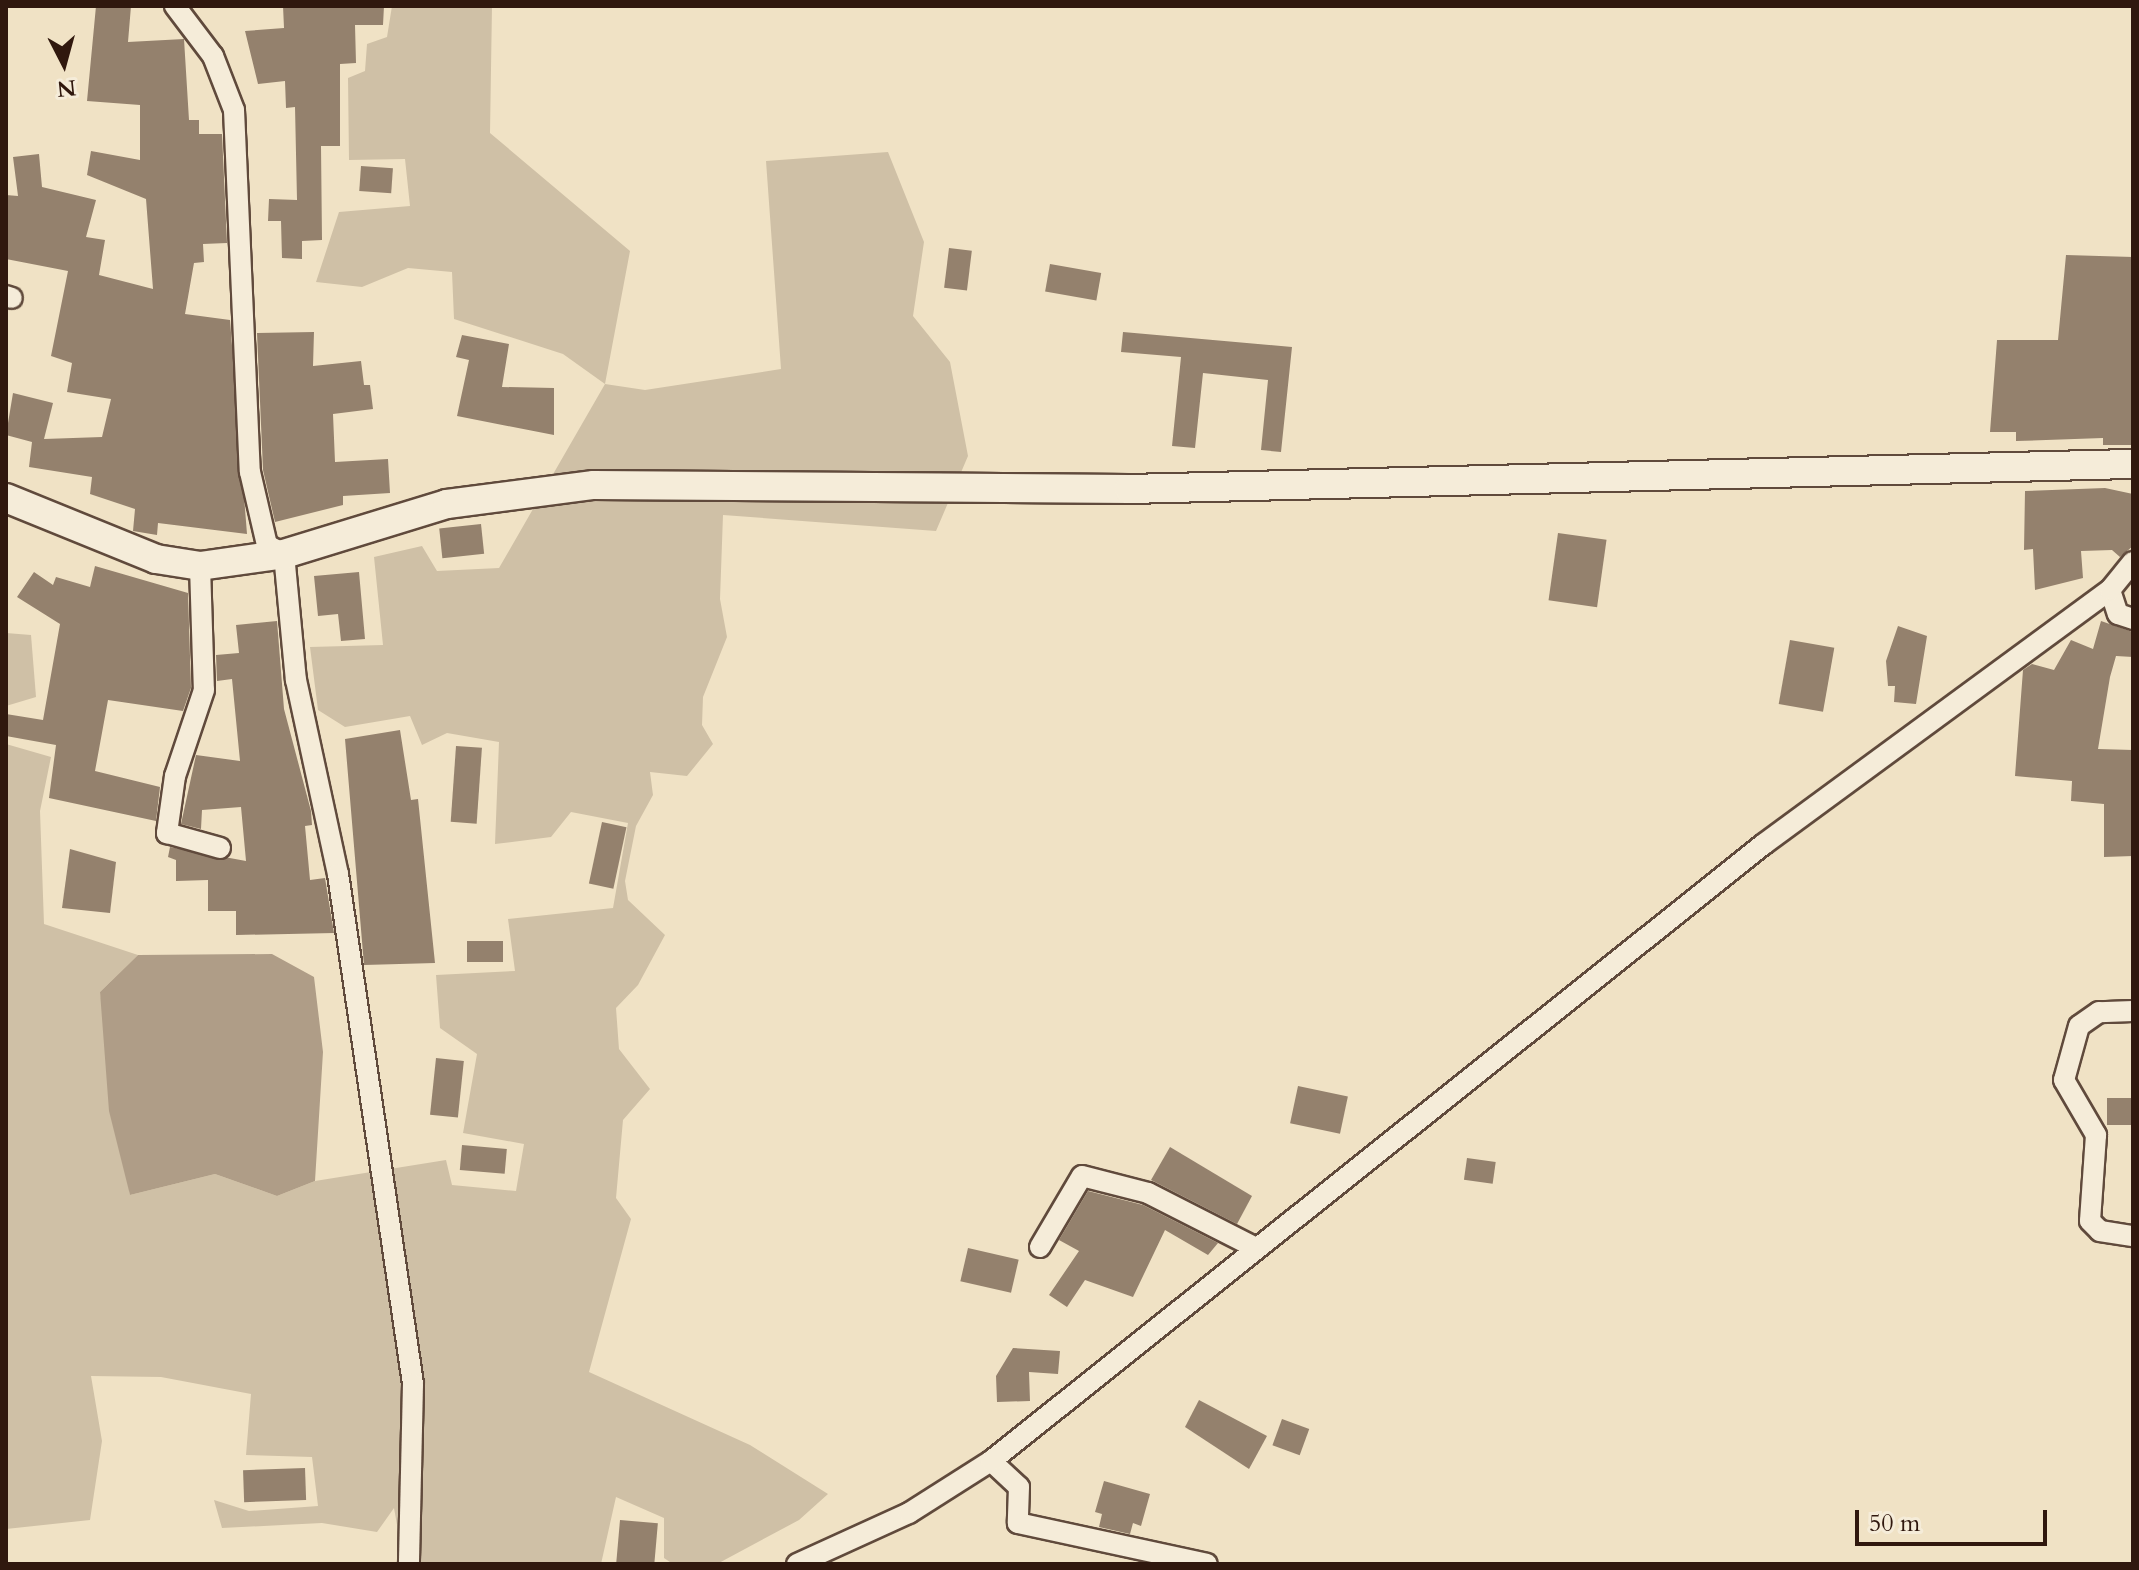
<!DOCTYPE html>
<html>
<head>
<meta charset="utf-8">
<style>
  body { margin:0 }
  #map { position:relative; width:2139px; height:1570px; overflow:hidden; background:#f0e2c5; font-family:Cardo,serif }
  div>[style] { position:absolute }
  .green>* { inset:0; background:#cfc0a6 }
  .water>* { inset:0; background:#af9d87 }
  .building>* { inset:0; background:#94816d; transform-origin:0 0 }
  .roads { filter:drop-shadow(2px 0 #604a3c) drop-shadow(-2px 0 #604a3c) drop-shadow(0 2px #604a3c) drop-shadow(0 -2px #604a3c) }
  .minor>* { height:20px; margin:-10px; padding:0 10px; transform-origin:10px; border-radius:10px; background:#f5ecd9 }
  .secondary>* { height:28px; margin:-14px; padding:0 14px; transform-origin:14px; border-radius:14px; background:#f5ecd9 }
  span { translate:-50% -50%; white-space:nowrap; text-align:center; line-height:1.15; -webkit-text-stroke:7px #f5ecd9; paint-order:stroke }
  .frame { position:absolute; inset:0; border:8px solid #30180e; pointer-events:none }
  .north { position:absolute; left:24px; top:24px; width:80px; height:80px; -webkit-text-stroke:6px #f5ecd9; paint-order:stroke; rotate:174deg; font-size:22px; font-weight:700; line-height:32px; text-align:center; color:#30180e }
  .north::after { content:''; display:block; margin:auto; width:28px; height:36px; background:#30180e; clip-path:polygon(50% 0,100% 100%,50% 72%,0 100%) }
  .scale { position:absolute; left:1855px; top:1510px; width:192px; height:36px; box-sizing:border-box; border:4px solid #30180e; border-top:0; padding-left:10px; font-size:24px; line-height:28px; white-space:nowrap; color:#30180e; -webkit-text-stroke:6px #f5ecd9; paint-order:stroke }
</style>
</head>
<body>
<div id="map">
  <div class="green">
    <i style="clip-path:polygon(392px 6px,492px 6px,490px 133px,630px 251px,605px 384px,645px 390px,781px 369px,766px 161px,888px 152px,924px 242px,913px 316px,950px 362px,968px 456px,936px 531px,723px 515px,720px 599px,727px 637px,703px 697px,702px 725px,713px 744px,687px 776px,650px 772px,653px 795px,636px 826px,625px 881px,628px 900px,665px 935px,638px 985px,616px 1008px,619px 1049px,650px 1089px,623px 1120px,616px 1198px,631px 1219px,589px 1372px,750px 1445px,828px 1494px,799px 1520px,717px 1564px,673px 1564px,664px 1558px,664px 1518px,616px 1497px,601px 1564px,404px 1564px,394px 1508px,377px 1532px,322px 1523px,222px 1528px,214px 1500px,249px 1511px,318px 1506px,312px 1457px,246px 1455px,251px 1394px,161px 1377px,91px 1376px,102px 1441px,90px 1520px,6px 1529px,6px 744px,51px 757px,40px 811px,44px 924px,138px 955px,100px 992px,130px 1195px,215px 1174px,277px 1196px,315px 1181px,446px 1160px,452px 1185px,516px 1191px,524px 1144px,463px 1133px,477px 1054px,440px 1028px,436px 975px,515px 971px,508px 919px,613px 908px,628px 823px,571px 812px,551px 837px,495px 844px,499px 742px,447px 733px,422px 745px,410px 716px,345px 727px,318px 710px,310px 647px,383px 645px,374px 557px,422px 546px,437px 571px,499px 568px,605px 384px,563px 354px,454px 319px,452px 272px,408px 268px,362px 287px,316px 282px,339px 212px,410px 206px,405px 159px,349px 160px,348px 78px,365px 71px,367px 44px,387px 37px)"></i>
    <i style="clip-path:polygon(6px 633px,31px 635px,36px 697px,6px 706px)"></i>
  </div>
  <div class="water">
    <i style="clip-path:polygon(272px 954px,314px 977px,323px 1052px,315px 1181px,277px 1196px,215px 1174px,130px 1195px,109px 1111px,100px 992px,138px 955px)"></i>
  </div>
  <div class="building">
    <i style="clip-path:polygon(96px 6px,131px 6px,128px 42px,184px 39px,189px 120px,199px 120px,199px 134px,222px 134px,227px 243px,203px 244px,204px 262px,194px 263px,185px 314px,230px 320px,247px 534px,158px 523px,157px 535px,133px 531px,135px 509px,90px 494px,92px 477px,29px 467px,32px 442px,6px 435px,13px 393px,53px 403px,44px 439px,102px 437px,111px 399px,67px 392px,72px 363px,51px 356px,68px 271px,6px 259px,6px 195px,18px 196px,13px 157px,39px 154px,42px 187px,96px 200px,86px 237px,105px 240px,99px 275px,153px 289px,146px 199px,87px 175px,91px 151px,140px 160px,140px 105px,87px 101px)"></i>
    <i style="clip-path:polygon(283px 6px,384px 6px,383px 25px,355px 25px,356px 63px,340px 64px,340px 146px,321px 146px,322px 240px,302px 241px,302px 259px,282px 258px,281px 221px,268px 221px,269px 199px,297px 200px,295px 107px,286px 108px,285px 81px,258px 84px,245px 31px,284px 28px)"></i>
    <i style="left:361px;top:166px;width:32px;height:25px;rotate:4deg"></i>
    <i style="left:949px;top:248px;width:23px;height:40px;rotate:7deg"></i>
    <i style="clip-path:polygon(2066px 255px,2133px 257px,2133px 445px,2103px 445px,2103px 438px,2016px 441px,2016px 432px,1990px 432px,1997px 340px,2058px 340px)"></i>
    <i style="left:1050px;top:264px;width:52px;height:28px;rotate:10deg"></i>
    <i style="clip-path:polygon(314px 332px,313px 366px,361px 361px,364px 385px,370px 385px,373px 409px,333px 414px,335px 462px,388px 459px,390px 493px,343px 496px,343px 505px,275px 522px,263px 470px,257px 333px)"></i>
    <i style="clip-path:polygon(1123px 332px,1292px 347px,1281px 452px,1261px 450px,1268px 380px,1203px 373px,1195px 448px,1172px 446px,1181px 357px,1121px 352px)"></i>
    <i style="clip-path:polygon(462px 335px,509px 344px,502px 387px,554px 388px,554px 435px,457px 416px,469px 360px,456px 357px)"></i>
    <i style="clip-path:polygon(2105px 488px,2133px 494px,2133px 546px,2120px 557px,2112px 550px,2081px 551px,2083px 578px,2035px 590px,2033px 549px,2024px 550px,2025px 491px)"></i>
    <i style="left:481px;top:524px;width:30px;height:42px;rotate:84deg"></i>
    <i style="left:1558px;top:533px;width:49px;height:68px;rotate:8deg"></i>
    <i style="clip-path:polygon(95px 566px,188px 593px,191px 688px,183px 711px,108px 700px,95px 771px,160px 787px,156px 821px,49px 798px,56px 745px,6px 736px,6px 714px,43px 720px,60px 624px,17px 597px,34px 572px,53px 585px,56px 577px,90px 587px)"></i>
    <i style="clip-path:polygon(359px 572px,365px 639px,341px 641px,338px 614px,318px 616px,314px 576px)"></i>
    <i style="clip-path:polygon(277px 621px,284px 709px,311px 811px,312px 825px,305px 826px,310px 880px,325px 878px,334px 933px,236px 935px,236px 911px,208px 911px,208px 880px,176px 881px,176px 860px,168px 857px,170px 847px,246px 861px,241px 807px,202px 810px,201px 829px,181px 824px,196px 755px,240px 761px,232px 679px,217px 681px,216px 655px,239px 653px,236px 625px)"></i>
    <i style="clip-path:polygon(2101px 621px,2133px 632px,2133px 657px,2116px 656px,2110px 677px,2098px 749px,2133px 750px,2133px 856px,2104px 857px,2104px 804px,2071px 801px,2072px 781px,2015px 776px,2023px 670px,2032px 664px,2054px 670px,2071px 640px,2093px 649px)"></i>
    <i style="clip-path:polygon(1898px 626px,1927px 636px,1916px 704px,1894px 702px,1895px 686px,1888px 686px,1886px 661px)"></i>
    <i style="left:1790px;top:640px;width:45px;height:65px;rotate:10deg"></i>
    <i style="clip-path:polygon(400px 730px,411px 800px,418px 799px,435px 963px,364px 965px,345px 739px)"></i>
    <i style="left:456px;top:746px;width:26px;height:76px;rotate:4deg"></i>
    <i style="left:602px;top:822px;width:25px;height:63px;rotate:12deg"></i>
    <i style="clip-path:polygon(70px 849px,116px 862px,110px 913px,62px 908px)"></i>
    <i style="left:467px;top:941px;width:36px;height:21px"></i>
    <i style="left:436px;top:1058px;width:28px;height:57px;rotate:6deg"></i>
    <i style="left:1298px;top:1086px;width:51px;height:38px;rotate:12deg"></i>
    <i style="left:2133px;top:1098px;width:27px;height:26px;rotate:90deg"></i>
    <i style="left:462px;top:1145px;width:45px;height:25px;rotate:5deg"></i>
    <i style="clip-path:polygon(1170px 1147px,1252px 1196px,1237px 1224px,1151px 1180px)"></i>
    <i style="left:1467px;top:1158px;width:29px;height:22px;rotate:8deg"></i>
    <i style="clip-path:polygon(1088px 1191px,1143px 1205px,1218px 1243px,1208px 1255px,1165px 1230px,1133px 1297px,1085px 1280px,1067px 1307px,1049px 1295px,1079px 1251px,1059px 1240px)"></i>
    <i style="left:968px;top:1248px;width:52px;height:34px;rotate:13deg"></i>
    <i style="clip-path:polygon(1013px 1348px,1060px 1351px,1058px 1374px,1029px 1372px,1030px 1401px,997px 1402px,996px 1376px)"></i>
    <i style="clip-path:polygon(1199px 1400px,1267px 1436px,1249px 1469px,1185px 1427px)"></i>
    <i style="left:1282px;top:1419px;width:29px;height:28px;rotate:20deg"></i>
    <i style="left:305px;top:1468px;width:32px;height:62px;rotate:88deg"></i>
    <i style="clip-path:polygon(1104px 1481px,1150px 1494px,1141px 1526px,1133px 1523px,1130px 1534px,1099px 1527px,1102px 1514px,1095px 1512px)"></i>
    <i style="left:620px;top:1520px;width:38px;height:44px;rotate:5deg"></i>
  </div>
  <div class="roads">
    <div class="minor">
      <i style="left:175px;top:6px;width:63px;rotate:52.8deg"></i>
      <i style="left:213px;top:56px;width:58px;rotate:68.7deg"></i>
      <i style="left:234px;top:110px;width:362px;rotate:87.5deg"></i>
      <i style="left:250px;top:472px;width:75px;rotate:76.9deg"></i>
      <i style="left:267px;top:545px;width:19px;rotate:28deg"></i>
      <i style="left:284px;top:554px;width:127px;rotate:84.6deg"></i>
      <i style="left:296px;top:680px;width:198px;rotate:77.8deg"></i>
      <i style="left:338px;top:874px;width:515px;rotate:81.63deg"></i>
      <i style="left:413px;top:1384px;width:180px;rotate:91.3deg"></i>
      <i style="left:6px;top:296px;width:6px;rotate:18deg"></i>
      <i style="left:200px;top:566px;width:124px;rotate:88.2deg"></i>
      <i style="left:204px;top:690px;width:91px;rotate:108.6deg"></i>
      <i style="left:175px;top:776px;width:58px;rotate:98deg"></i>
      <i style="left:167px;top:833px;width:55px;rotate:15.8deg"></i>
      <i style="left:2110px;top:590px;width:25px;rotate:72deg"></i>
      <i style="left:2118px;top:614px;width:16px;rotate:18deg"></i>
      <i style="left:2133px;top:1011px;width:34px;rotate:178deg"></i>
      <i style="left:2099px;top:1012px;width:24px;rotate:145deg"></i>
      <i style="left:2079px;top:1026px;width:56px;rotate:105.5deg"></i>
      <i style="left:2064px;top:1080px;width:64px;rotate:59.8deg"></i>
      <i style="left:2096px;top:1135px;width:86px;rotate:94deg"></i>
      <i style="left:2090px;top:1221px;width:14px;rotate:45deg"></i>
      <i style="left:2100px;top:1231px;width:33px;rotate:9deg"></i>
      <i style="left:1040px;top:1247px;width:82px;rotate:-59.4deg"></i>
      <i style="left:1082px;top:1176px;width:68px;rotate:14.4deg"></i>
      <i style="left:1148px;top:1193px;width:121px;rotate:27deg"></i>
      <i style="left:991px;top:1461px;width:38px;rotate:43deg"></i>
      <i style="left:1019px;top:1487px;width:36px;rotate:92deg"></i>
      <i style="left:1018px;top:1523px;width:193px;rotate:12.2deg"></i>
      <i style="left:797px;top:1564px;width:123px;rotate:-24.5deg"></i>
      <i style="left:909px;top:1513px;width:97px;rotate:-32.4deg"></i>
      <i style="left:991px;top:1461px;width:989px;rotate:-38.6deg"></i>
      <i style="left:1764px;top:844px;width:429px;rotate:-36.3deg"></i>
      <i style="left:2110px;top:590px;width:36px;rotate:-51deg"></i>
    </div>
    <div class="secondary">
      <i style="left:6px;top:498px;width:162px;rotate:22.1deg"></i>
      <i style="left:156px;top:559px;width:45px;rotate:9deg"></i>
      <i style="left:200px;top:566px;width:85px;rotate:-8.1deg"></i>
      <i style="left:284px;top:554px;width:170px;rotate:-17.1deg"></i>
      <i style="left:447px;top:504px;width:148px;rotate:-7.4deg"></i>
      <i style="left:594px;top:485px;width:535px;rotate:0.43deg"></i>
      <i style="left:1129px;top:489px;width:1004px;rotate:-1.43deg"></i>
    </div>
  </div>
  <div class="frame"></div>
  <div class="north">N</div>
  <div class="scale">50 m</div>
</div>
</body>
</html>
